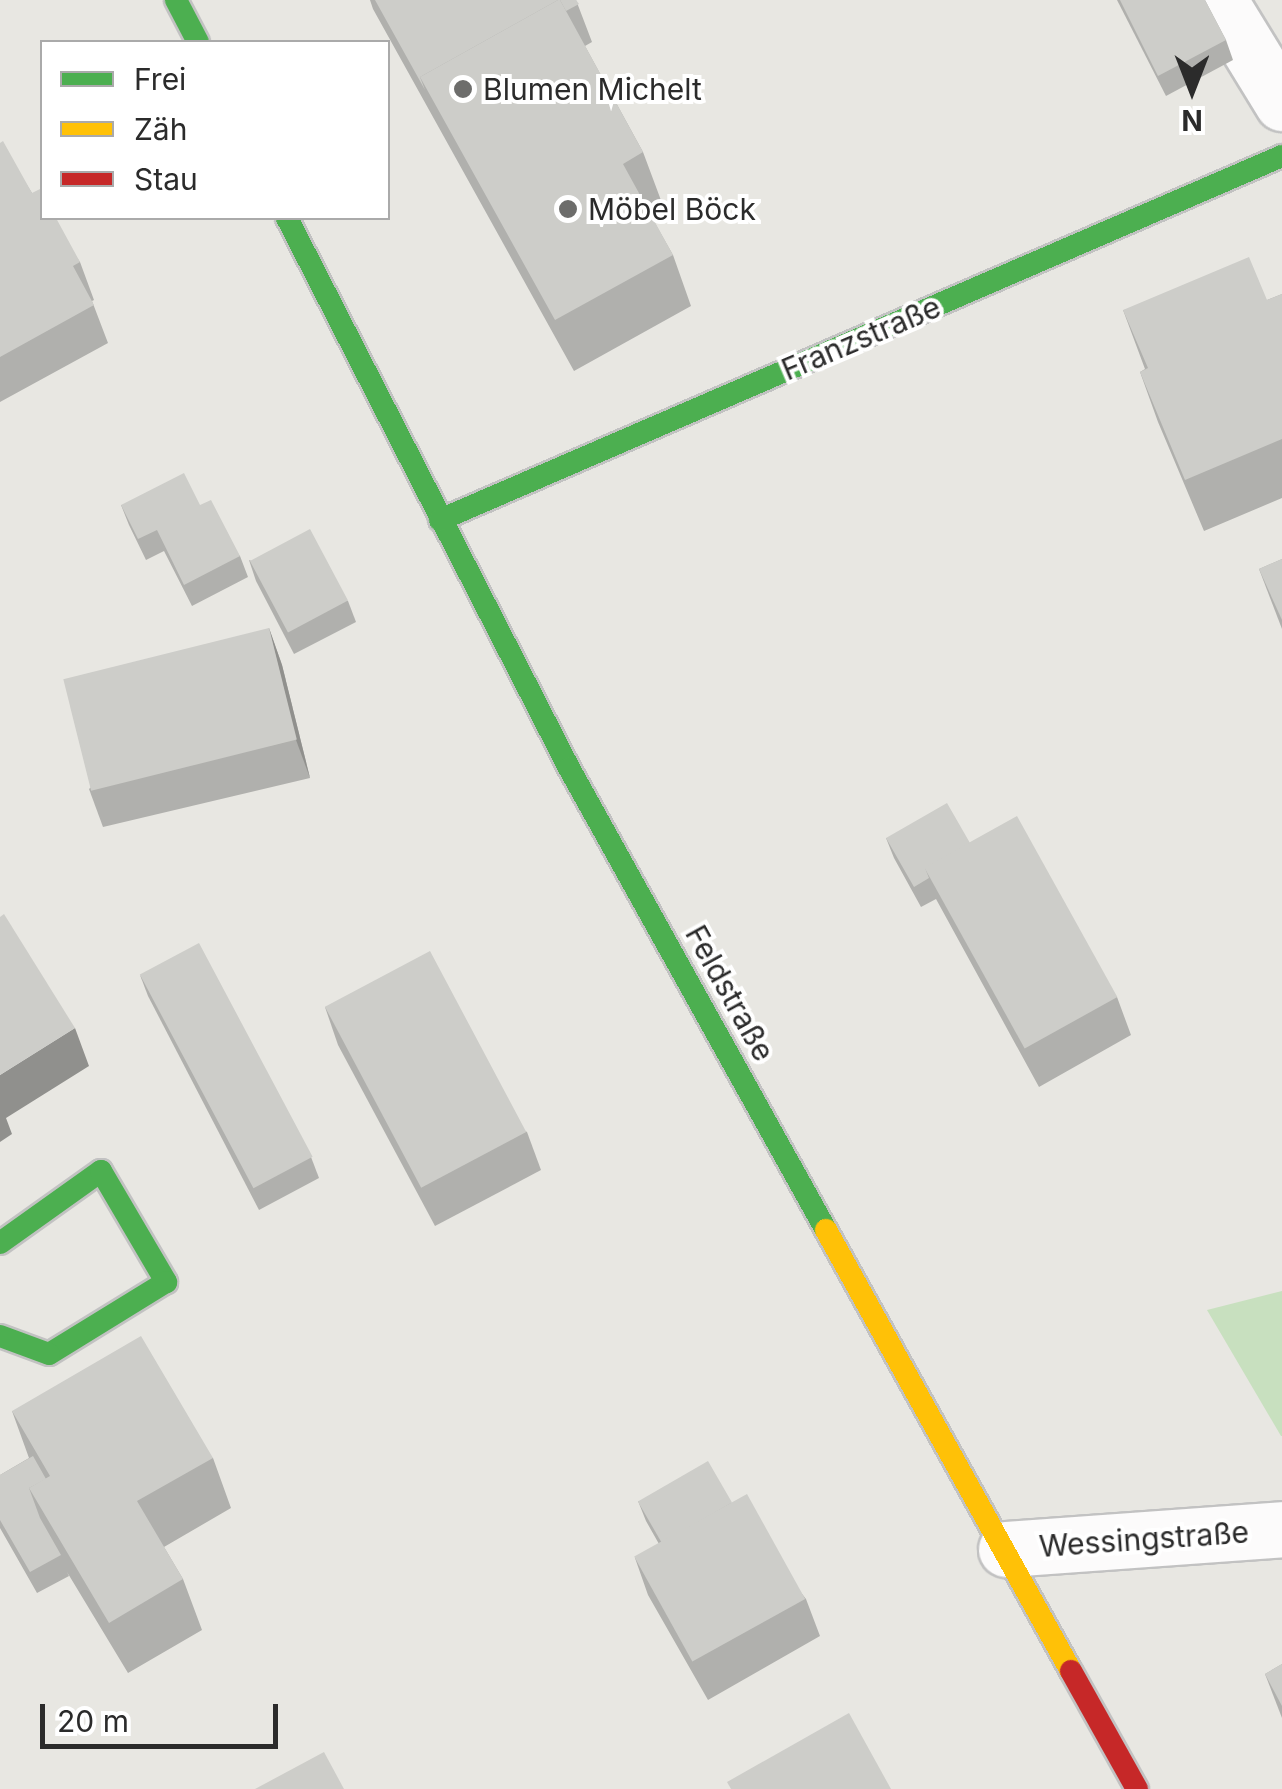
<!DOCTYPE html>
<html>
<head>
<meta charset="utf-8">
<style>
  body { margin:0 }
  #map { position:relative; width:1282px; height:1789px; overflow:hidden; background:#e8e7e2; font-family:Inter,sans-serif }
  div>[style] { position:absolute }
  .green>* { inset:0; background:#c8e0bf }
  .roads { filter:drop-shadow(2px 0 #c2c2c2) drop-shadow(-2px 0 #c2c2c2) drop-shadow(0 2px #c2c2c2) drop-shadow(0 -2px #c2c2c2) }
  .street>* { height:55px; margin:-27.5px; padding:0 27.5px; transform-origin:27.5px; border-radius:27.5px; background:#fcfbfb }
  .fast>* { height:22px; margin:-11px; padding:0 11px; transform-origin:11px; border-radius:11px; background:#4caf50 }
  .slow>* { height:22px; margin:-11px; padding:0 11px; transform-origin:11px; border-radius:11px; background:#ffc107 }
  .jam>* { height:22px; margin:-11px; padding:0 11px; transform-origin:11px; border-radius:11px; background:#c62828 }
  .wall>* { inset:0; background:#b0b0ad }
  .shaded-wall>* { inset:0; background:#90908d }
  .building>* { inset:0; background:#cdcdc9; transform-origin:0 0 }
  .dots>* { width:28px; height:28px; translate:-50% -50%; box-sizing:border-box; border:5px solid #fff; border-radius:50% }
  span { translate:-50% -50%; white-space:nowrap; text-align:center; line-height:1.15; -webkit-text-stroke:8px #fff; paint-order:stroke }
  .poi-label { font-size:30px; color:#2b2b2b }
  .left { translate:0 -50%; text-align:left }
  .street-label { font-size:30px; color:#2b2b2b }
  .legend { position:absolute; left:40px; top:40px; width:350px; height:180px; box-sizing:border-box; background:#fff; border:2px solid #aaa; margin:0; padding:12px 18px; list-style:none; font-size:30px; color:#2b2b2b }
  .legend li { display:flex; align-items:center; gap:20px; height:50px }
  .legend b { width:50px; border:2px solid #aaa }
  .north { position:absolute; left:1142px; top:40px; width:100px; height:100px; -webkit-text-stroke:8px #fff; paint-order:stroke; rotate:180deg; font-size:28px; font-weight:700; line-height:40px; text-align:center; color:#2b2b2b }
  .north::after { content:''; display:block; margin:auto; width:35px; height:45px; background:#2b2b2b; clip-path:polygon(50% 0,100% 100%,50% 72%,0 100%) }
  .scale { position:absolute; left:40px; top:1704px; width:238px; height:45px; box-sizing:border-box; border:5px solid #2b2b2b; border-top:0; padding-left:12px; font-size:30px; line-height:35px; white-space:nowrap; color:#2b2b2b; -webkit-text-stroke:8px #fff; paint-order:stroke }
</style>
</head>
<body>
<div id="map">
  <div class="green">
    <i style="clip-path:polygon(1282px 1291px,1282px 1436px,1281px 1436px,1207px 1310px)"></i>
  </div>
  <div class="roads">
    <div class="street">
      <i style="left:1219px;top:0;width:121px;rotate:58.5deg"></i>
      <i style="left:1006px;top:1549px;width:277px;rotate:-4.1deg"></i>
    </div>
    <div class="fast">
      <i style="left:176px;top:0;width:47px;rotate:62.4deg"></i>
      <i style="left:287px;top:218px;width:618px;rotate:62.85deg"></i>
      <i style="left:569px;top:768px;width:529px;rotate:60.91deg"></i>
      <i style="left:440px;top:520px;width:917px;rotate:-23.38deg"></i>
      <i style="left:0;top:1243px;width:124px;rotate:-35.5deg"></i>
      <i style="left:101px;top:1171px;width:129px;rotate:59.6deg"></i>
      <i style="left:166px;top:1282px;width:137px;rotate:148.4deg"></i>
      <i style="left:49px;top:1354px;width:52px;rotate:-159.8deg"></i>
    </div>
    <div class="slow">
      <i style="left:826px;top:1230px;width:504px;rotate:60.95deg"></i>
    </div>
    <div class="jam">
      <i style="left:1071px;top:1671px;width:135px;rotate:60.8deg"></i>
    </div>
  </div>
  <div class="wall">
    <i style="clip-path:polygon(370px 0,576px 0,592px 42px,585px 46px,643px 152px,662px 203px,648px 211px,673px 255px,691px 306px,574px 371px,373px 9px)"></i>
    <i style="clip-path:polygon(1117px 0,1205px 0,1226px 40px,1233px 60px,1166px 96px)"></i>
    <i style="clip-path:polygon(0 143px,32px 193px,80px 262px,94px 300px,92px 301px,108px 343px,0 402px)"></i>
    <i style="clip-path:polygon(1282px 294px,1282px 498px,1204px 531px,1158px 422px,1140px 372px,1145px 369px,1123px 310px,1267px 300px)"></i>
    <i style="clip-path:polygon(121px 505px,200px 505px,240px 556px,248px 577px,192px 606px,164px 551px,146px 560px,129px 525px)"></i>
    <i style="clip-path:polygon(1282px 559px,1282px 629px,1259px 569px)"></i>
    <i style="clip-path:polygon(249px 560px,348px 601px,356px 622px,294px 654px,256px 581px)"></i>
    <i style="clip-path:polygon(269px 628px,282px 665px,310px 778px,103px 827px,89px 789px)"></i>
    <i style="clip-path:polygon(886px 838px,970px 843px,1117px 997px,1131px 1035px,1039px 1087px,936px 899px,921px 907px,894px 858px)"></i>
    <i style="clip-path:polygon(140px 975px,311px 1157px,319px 1178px,259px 1210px,148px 996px)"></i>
    <i style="clip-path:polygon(325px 1007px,527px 1132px,541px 1170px,435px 1226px,338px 1045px)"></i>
    <i style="clip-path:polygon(12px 1411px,213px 1458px,231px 1508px,164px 1547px,183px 1579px,202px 1630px,128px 1673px,67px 1572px,69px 1576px,37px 1593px,0 1528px,0 1475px,29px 1458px)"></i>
    <i style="clip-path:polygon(638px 1501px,732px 1503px,806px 1599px,820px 1636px,708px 1700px,648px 1595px,635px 1558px,659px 1544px,646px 1521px)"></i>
    <i style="clip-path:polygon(1282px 1664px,1282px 1718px,1265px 1674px)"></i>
  </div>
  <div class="shaded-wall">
    <i style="clip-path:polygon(269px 628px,282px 665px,310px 778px,296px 740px)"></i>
    <i style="clip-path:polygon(75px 1028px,89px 1066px,6px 1118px,12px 1134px,0 1142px,0 1075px)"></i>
  </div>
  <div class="building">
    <i style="clip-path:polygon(375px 0,558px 0,420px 77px,425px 90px)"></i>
    <i style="clip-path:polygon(558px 0,560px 0,643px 152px,623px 164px,673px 255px,555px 320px,420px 77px)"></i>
    <i style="clip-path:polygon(560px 0,576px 0,579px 4px,566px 11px)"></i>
    <i style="clip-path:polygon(1120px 0,1205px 0,1226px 40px,1158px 76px)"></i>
    <i style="clip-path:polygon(3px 141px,32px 193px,40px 189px,42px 193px,42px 218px,56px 218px,80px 262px,73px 266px,94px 305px,0 357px,0 143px)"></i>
    <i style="clip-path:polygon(1249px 257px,1267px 300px,1282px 294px,1282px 439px,1185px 480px,1140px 372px,1148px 368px,1123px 310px)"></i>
    <i style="clip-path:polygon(184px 473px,200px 505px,211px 500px,240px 556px,184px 585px,157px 530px,138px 539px,121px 505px)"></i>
    <i style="left:310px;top:529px;width:81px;height:68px;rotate:62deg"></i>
    <i style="clip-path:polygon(1282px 559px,1282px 620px,1259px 569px)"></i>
    <i style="left:269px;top:628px;width:115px;height:212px;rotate:76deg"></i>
    <i style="clip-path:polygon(947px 803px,970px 843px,925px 868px,929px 878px,914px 887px,886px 838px)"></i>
    <i style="left:1017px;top:816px;width:207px;height:106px;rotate:61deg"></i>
    <i style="clip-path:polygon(4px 914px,75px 1028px,0 1075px,0 917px)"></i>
    <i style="left:199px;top:943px;width:242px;height:67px;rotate:62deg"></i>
    <i style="left:430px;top:951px;width:205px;height:119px;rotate:62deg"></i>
    <i style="clip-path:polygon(141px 1336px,213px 1458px,137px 1501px,183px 1579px,109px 1623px,29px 1488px,50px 1476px,12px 1411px)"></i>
    <i style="clip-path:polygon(33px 1456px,46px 1479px,29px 1488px,40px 1518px,61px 1555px,30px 1572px,0 1520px,0 1475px)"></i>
    <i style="left:708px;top:1461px;width:48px;height:81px;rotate:60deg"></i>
    <i style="left:747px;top:1494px;width:120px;height:129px;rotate:61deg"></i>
    <i style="clip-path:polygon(1282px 1664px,1282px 1706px,1265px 1674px)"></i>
    <i style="clip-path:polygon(849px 1713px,891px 1789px,731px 1789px,727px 1782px)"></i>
    <i style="clip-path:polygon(324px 1752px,344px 1789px,255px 1789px)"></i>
  </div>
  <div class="dots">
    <i style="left:463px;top:89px;background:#6d6d6b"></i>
    <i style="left:568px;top:209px;background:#6d6d6b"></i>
  </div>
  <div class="poi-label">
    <span class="left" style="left:483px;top:89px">Blumen Michelt</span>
    <span class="left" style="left:588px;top:209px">Möbel Böck</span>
  </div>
  <div class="street-label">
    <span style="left:861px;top:338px;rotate:-23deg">Franzstraße</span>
    <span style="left:730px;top:993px;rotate:61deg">Feldstraße</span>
    <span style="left:1144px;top:1539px;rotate:-4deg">Wessingstraße</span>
  </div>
  <ul class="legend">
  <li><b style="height:12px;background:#4caf50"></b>Frei</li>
  <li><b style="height:12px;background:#ffc107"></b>Zäh</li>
  <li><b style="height:12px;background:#c62828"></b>Stau</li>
  </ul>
  <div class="north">N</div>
  <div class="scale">20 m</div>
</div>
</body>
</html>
